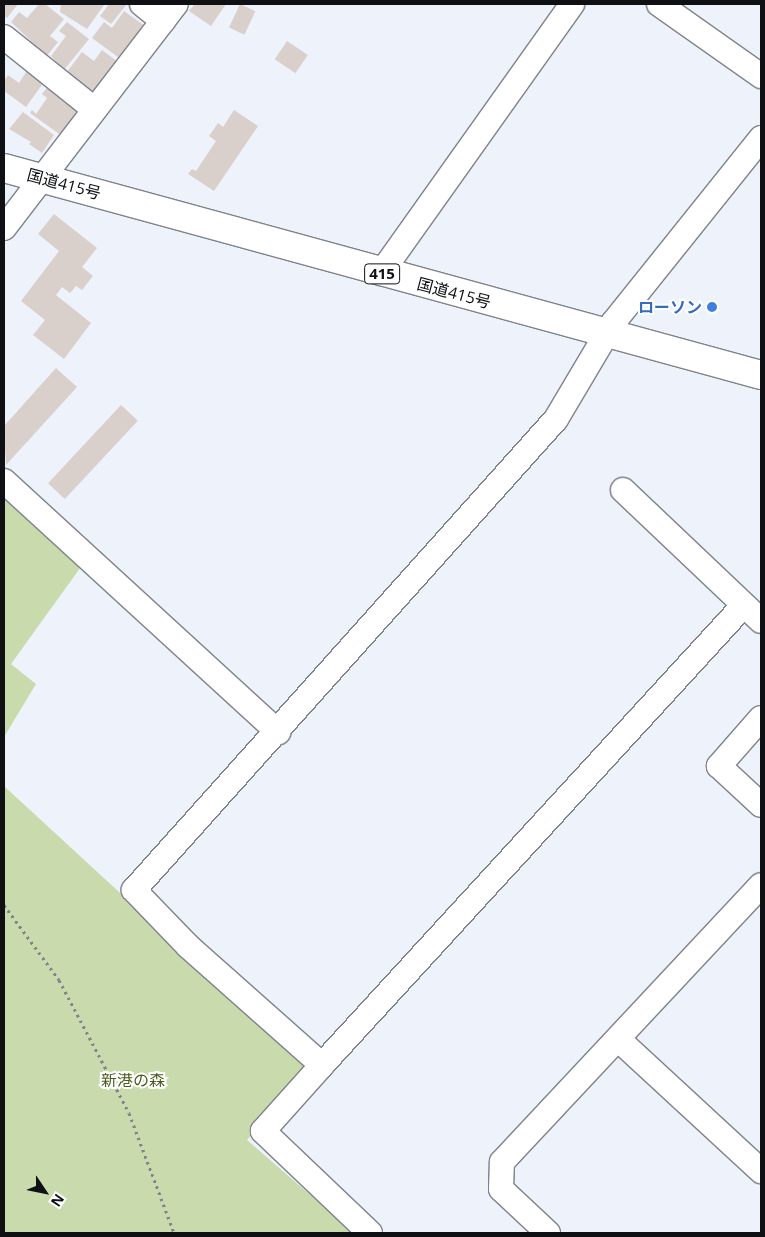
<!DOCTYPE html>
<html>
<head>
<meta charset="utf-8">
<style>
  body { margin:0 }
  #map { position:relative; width:765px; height:1237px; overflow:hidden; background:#eef2fb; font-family:"Open Sans","Noto Sans JP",sans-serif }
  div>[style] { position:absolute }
  .green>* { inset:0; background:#c9dbac }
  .building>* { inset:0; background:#dad0cb; transform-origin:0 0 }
  .path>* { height:3px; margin-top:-1.5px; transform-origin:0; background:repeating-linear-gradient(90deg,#808389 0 2.5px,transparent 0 6.5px) }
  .roads { filter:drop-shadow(1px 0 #7f838b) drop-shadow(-1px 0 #7f838b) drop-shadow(0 1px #7f838b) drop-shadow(0 -1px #7f838b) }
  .minor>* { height:24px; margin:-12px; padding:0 12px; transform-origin:12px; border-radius:12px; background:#fff }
  .highway>* { height:28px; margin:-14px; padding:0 14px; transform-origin:14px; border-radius:14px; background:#fff }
  .dots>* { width:14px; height:14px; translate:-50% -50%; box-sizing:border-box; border:2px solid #fff; border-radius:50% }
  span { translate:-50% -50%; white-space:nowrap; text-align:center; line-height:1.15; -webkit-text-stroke:4px #fff; paint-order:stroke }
  .shield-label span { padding:1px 4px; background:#fff; border:1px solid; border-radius:4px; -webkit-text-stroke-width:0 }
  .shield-label { font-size:15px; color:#0e1013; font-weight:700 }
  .street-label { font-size:16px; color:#0e1013 }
  .shop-label { font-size:16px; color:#366cbe; font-weight:700 }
  .right { translate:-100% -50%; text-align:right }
  .park-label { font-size:16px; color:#4a5d1e }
  .frame { position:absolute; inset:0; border:5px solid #0e1013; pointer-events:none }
  .north { position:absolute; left:20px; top:1167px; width:50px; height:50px; -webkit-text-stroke:4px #fff; paint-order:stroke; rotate:124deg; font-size:14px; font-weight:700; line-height:20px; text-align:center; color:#0e1013 }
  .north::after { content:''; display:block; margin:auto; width:18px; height:22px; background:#0e1013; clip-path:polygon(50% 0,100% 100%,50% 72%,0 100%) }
</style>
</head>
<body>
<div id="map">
  <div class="green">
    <i style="clip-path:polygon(4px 492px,83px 564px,11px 664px,36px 684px,4px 737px)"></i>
    <i style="clip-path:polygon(4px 786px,309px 1067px,247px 1140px,354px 1233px,4px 1233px)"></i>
  </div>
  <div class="building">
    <i style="clip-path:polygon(4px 4px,18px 4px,7px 18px,4px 16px)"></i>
    <i style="clip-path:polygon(39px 4px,45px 4px,64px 19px,50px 36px,58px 42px,46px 57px,29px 43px,31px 41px,11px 22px,19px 12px,27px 18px)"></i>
    <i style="clip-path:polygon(61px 4px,103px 4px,104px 5px,87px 29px,60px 12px)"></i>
    <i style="clip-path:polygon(109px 4px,127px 4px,111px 24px,100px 16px)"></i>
    <i style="clip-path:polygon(195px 4px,226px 4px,211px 26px,189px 11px)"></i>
    <i style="left:240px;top:4px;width:17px;height:26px;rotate:25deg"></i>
    <i style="clip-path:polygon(124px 11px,145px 26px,122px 60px,92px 38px,104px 22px,112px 28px)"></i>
    <i style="clip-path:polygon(67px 22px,89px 39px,64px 70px,51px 56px,66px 36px,59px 31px)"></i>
    <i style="left:287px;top:41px;width:25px;height:22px;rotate:34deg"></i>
    <i style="clip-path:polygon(102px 50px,118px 62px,96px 91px,91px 91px,66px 73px,82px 52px,94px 61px)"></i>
    <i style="clip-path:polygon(28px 69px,44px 82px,26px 107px,4px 91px,4px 81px,8px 75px,19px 83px)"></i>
    <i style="clip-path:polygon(49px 85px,76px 105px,78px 114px,62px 136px,30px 113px,32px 110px,36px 114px,47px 98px,42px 94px)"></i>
    <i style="clip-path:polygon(234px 110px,258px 126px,214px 191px,188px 174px,192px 169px,196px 171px,216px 141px,209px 136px,218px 123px,223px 127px)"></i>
    <i style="clip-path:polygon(23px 112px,54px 135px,42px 153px,29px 144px,31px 142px,9px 129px)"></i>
    <i style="clip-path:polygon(54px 214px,97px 248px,82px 267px,93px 276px,82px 290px,76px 286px,70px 293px,62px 287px,56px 295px,91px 323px,64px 359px,33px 335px,45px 320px,21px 301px,59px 251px,38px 234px)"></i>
    <i style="clip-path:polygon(56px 368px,77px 387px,6px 465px,4px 426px)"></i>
    <i style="left:121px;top:405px;width:23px;height:107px;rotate:43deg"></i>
  </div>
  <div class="path">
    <i style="left:4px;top:905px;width:93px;rotate:53.7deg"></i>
    <i style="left:59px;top:980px;width:150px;rotate:62.2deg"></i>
    <i style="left:129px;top:1113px;width:128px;rotate:69.4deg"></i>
  </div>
  <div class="roads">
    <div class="minor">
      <i style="left:142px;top:4px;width:27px;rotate:39deg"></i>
      <i style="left:659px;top:4px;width:125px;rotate:35.2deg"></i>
      <i style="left:4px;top:37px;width:115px;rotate:38.7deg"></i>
      <i style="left:4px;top:228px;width:282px;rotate:-52.5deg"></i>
      <i style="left:381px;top:273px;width:330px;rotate:-54.6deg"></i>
      <i style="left:4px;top:481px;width:372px;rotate:42.5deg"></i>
      <i style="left:623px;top:490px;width:190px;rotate:43.5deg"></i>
      <i style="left:761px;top:718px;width:64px;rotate:131.2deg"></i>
      <i style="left:719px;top:766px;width:57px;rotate:42.9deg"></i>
      <i style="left:618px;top:1039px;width:195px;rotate:42.7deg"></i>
      <i style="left:322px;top:1065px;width:624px;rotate:-47.47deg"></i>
      <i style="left:370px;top:1233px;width:148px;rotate:-136.4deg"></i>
      <i style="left:263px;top:1131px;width:89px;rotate:-48.2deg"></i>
      <i style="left:322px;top:1065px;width:179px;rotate:-138.4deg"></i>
      <i style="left:188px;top:946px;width:78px;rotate:-134deg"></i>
      <i style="left:134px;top:890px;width:632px;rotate:-48.14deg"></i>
      <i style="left:556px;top:419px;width:112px;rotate:-59.3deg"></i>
      <i style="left:613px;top:323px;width:237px;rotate:-51.3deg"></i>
      <i style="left:548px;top:1233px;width:64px;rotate:-136.9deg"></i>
      <i style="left:501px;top:1189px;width:27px;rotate:-88deg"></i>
      <i style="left:502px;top:1162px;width:379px;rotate:-46.9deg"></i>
    </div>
    <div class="highway">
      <i style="left:4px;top:168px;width:785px;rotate:15.29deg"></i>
    </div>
  </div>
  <div class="dots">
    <i style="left:712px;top:307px;background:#3f7fe0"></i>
  </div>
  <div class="shield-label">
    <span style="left:382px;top:274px">415</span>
  </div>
  <div class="street-label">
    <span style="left:64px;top:184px;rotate:15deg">国道415号</span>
    <span style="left:454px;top:293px;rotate:15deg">国道415号</span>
  </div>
  <div class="shop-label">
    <span class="right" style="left:702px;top:307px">ローソン</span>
  </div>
  <div class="park-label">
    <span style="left:133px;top:1080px">新港の森</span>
  </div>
  <div class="frame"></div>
  <div class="north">N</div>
</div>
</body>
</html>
